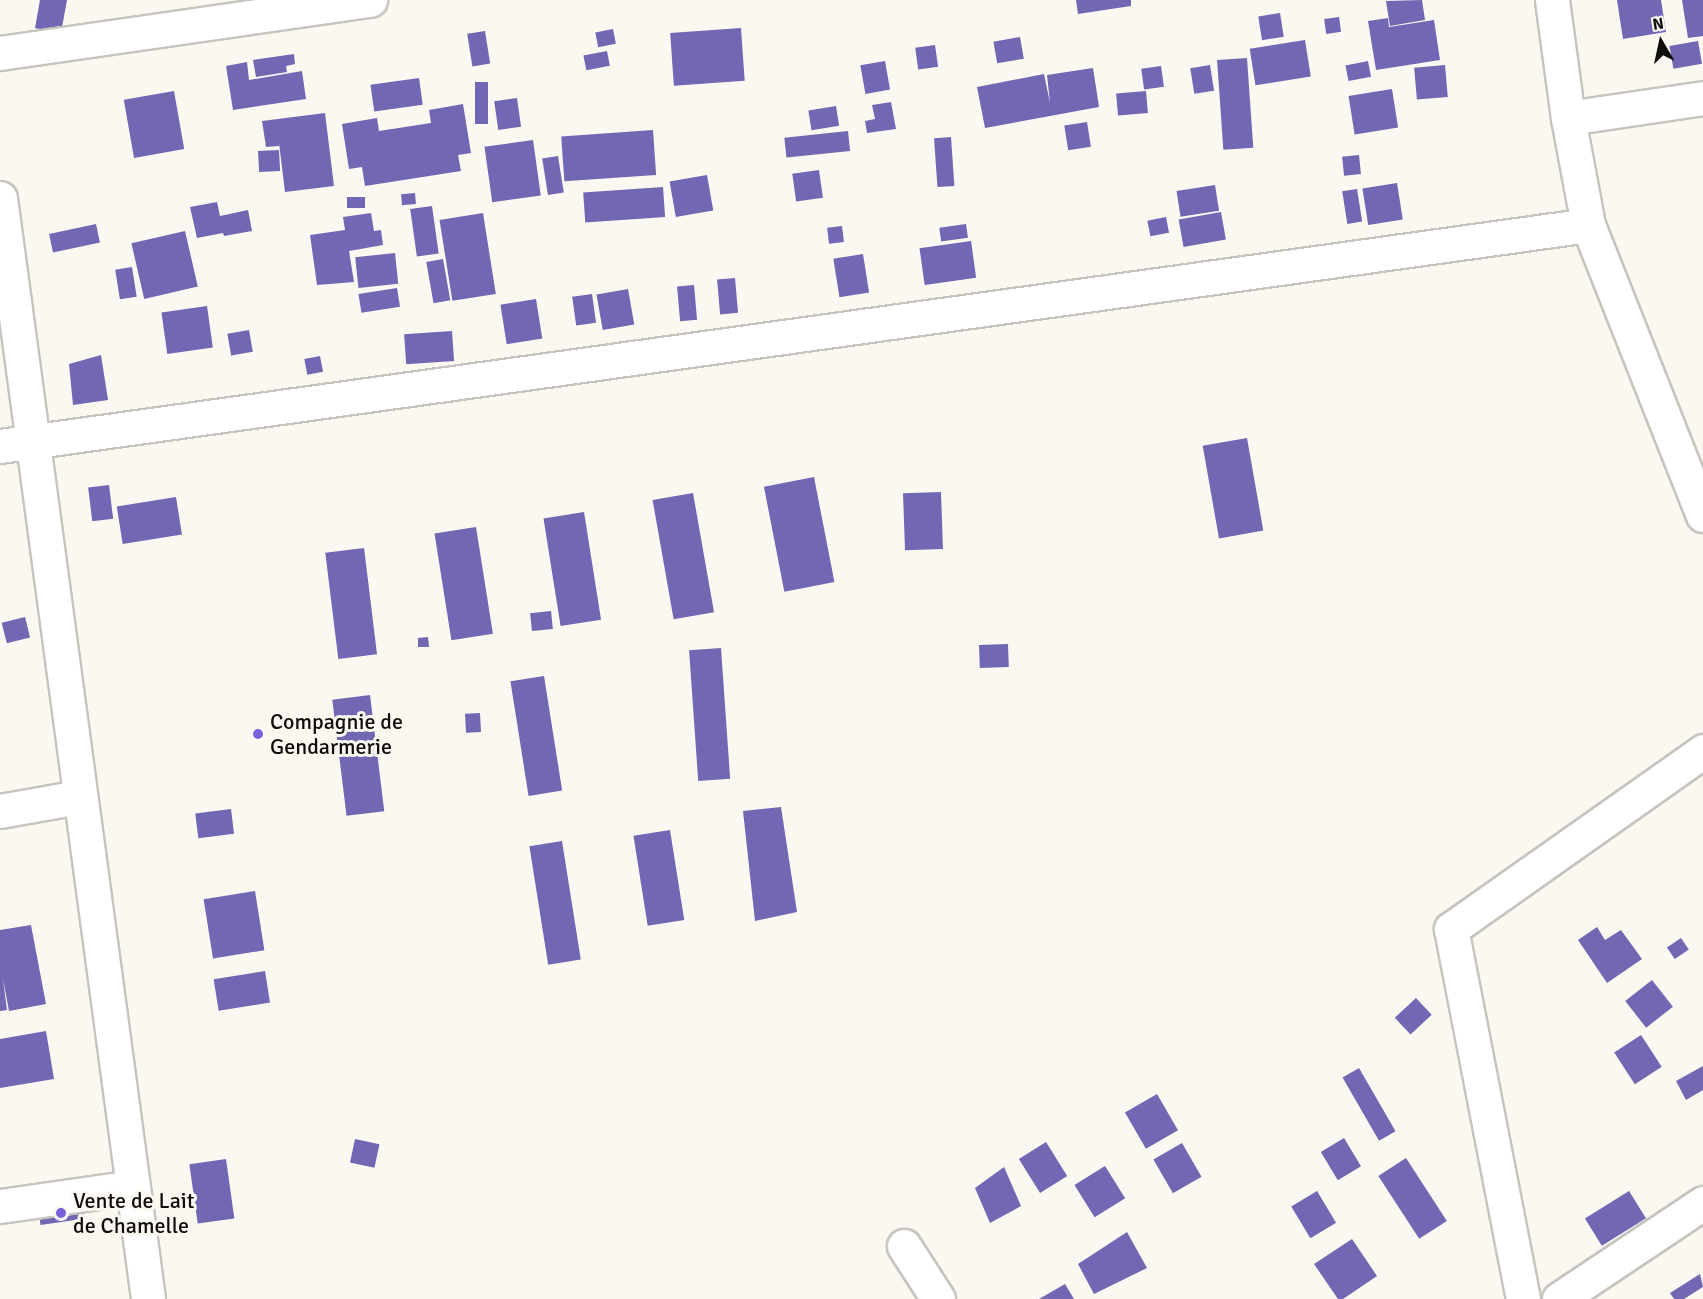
<!DOCTYPE html>
<html>
<head>
<meta charset="utf-8">
<style>
  body { margin:0 }
  #map { position:relative; width:1703px; height:1299px; overflow:hidden; background:#fbf7f1; font-family:Signika,sans-serif }
  div>[style] { position:absolute }
  .building>* { inset:0; background:#7267b3; transform-origin:0 0 }
  .roads { filter:drop-shadow(2px 0 #c7c3be) drop-shadow(-2px 0 #c7c3be) drop-shadow(0 2px #c7c3be) drop-shadow(0 -2px #c7c3be) }
  .minor>* { height:33px; margin:-16.5px; padding:0 16.5px; transform-origin:16.5px; border-radius:16.5px; background:#fff }
  .dots>* { width:16px; height:16px; translate:-50% -50%; box-sizing:border-box; border:3px solid #fbf7f1; border-radius:50% }
  span { translate:-50% -50%; white-space:nowrap; text-align:center; line-height:1.15; -webkit-text-stroke:6px #fbf7f1; paint-order:stroke }
  .poi-label { font-size:22px; color:#0f0e0c }
  .left { translate:0 -50%; text-align:left }
  .north { position:absolute; left:1631px; top:12px; width:60px; height:60px; -webkit-text-stroke:4px #fbf7f1; paint-order:stroke; rotate:351deg; font-size:16px; font-weight:700; line-height:24px; text-align:center; color:#0f0e0c }
  .north::after { content:''; display:block; margin:auto; width:21px; height:27px; background:#0f0e0c; clip-path:polygon(50% 0,100% 100%,50% 72%,0 100%) }
</style>
</head>
<body>
<div id="map">
  <div class="building">
    <i style="clip-path:polygon(40px 0,67px 0,61px 33px,35px 28px)"></i>
    <i style="clip-path:polygon(1076px 0,1131px 0,1131px 6px,1078px 14px)"></i>
    <i style="clip-path:polygon(1422px 0,1425px 20px,1390px 26px,1386px 1px)"></i>
    <i style="clip-path:polygon(1617px 0,1661px 0,1666px 32px,1623px 39px)"></i>
    <i style="clip-path:polygon(1682px 0,1703px 0,1703px 36px,1688px 38px)"></i>
    <i style="left:1280px;top:13px;width:24px;height:22px;rotate:81deg"></i>
    <i style="left:1339px;top:17px;width:15px;height:15px;rotate:82deg"></i>
    <i style="clip-path:polygon(1388px 18px,1389px 27px,1434px 20px,1440px 60px,1376px 70px,1368px 21px)"></i>
    <i style="left:741px;top:28px;width:53px;height:71px;rotate:86deg"></i>
    <i style="left:613px;top:29px;width:15px;height:18px;rotate:79deg"></i>
    <i style="left:485px;top:31px;width:33px;height:18px;rotate:81deg"></i>
    <i style="left:1020px;top:37px;width:22px;height:27px;rotate:80deg"></i>
    <i style="left:1305px;top:40px;width:37px;height:56px;rotate:81deg"></i>
    <i style="left:1698px;top:41px;width:23px;height:29px;rotate:80deg"></i>
    <i style="left:935px;top:45px;width:22px;height:20px;rotate:82deg"></i>
    <i style="left:607px;top:51px;width:15px;height:24px;rotate:79deg"></i>
    <i style="clip-path:polygon(294px 54px,295px 64px,286px 66px,287px 72px,256px 77px,253px 60px)"></i>
    <i style="left:1247px;top:58px;width:90px;height:30px;rotate:86deg"></i>
    <i style="left:885px;top:61px;width:29px;height:25px;rotate:80deg"></i>
    <i style="left:1368px;top:61px;width:16px;height:23px;rotate:79deg"></i>
    <i style="clip-path:polygon(247px 62px,249px 80px,302px 71px,306px 99px,233px 110px,226px 66px)"></i>
    <i style="left:1210px;top:65px;width:26px;height:20px;rotate:81deg"></i>
    <i style="left:1445px;top:65px;width:32px;height:31px;rotate:85deg"></i>
    <i style="left:1161px;top:66px;width:21px;height:20px;rotate:82deg"></i>
    <i style="clip-path:polygon(1093px 68px,1099px 107px,985px 128px,977px 87px,1044px 74px,1050px 103px,1047px 75px)"></i>
    <i style="left:419px;top:78px;width:27px;height:49px;rotate:82deg"></i>
    <i style="left:475px;top:82px;width:13px;height:42px"></i>
    <i style="left:1392px;top:89px;width:39px;height:44px;rotate:81deg"></i>
    <i style="left:174px;top:91px;width:59px;height:51px;rotate:80deg"></i>
    <i style="left:1146px;top:91px;width:22px;height:30px;rotate:85deg"></i>
    <i style="left:517px;top:98px;width:29px;height:23px;rotate:82deg"></i>
    <i style="clip-path:polygon(891px 102px,896px 129px,867px 133px,865px 121px,875px 119px,872px 105px)"></i>
    <i style="clip-path:polygon(463px 104px,471px 153px,458px 155px,461px 171px,365px 186px,362px 167px,349px 169px,342px 124px,377px 118px,379px 131px,431px 123px,429px 110px)"></i>
    <i style="left:836px;top:106px;width:20px;height:28px;rotate:81deg"></i>
    <i style="clip-path:polygon(325px 113px,334px 186px,285px 192px,279px 143px,279px 146px,266px 147px,262px 121px)"></i>
    <i style="left:1087px;top:122px;width:25px;height:23px;rotate:81deg"></i>
    <i style="left:653px;top:130px;width:45px;height:92px;rotate:86deg"></i>
    <i style="left:848px;top:131px;width:20px;height:64px;rotate:84deg"></i>
    <i style="left:951px;top:137px;width:49px;height:17px;rotate:86deg"></i>
    <i style="left:533px;top:140px;width:56px;height:49px;rotate:82deg"></i>
    <i style="left:279px;top:150px;width:21px;height:21px;rotate:87deg"></i>
    <i style="left:1359px;top:155px;width:19px;height:17px;rotate:84deg"></i>
    <i style="left:558px;top:156px;width:37px;height:16px;rotate:81deg"></i>
    <i style="left:819px;top:170px;width:28px;height:27px;rotate:82deg"></i>
    <i style="left:707px;top:175px;width:36px;height:38px;rotate:80deg"></i>
    <i style="left:1397px;top:183px;width:37px;height:35px;rotate:81deg"></i>
    <i style="left:1215px;top:185px;width:26px;height:39px;rotate:81deg"></i>
    <i style="left:663px;top:187px;width:30px;height:80px;rotate:86deg"></i>
    <i style="left:1357px;top:189px;width:33px;height:15px;rotate:81deg"></i>
    <i style="left:415px;top:193px;width:11px;height:14px;rotate:85deg"></i>
    <i style="left:365px;top:197px;width:11px;height:18px;rotate:90deg"></i>
    <i style="clip-path:polygon(217px 202px,220px 216px,248px 210px,252px 231px,224px 236px,223px 233px,197px 238px,190px 207px)"></i>
    <i style="left:432px;top:206px;width:48px;height:22px;rotate:82deg"></i>
    <i style="left:1221px;top:212px;width:28px;height:43px;rotate:80deg"></i>
    <i style="clip-path:polygon(371px 213px,374px 231px,381px 230px,383px 245px,349px 251px,354px 282px,317px 285px,310px 235px,345px 230px,343px 217px)"></i>
    <i style="left:483px;top:213px;width:82px;height:44px;rotate:81deg"></i>
    <i style="left:1166px;top:217px;width:16px;height:19px;rotate:79deg"></i>
    <i style="left:96px;top:224px;width:19px;height:48px;rotate:78deg"></i>
    <i style="left:966px;top:224px;width:14px;height:27px;rotate:82deg"></i>
    <i style="left:842px;top:226px;width:16px;height:15px;rotate:83deg"></i>
    <i style="left:185px;top:231px;width:57px;height:55px;rotate:77deg"></i>
    <i style="left:971px;top:241px;width:37px;height:52px;rotate:82deg"></i>
    <i style="left:395px;top:253px;width:31px;height:40px;rotate:84deg"></i>
    <i style="left:863px;top:254px;width:39px;height:30px;rotate:81deg"></i>
    <i style="left:443px;top:259px;width:42px;height:17px;rotate:80deg"></i>
    <i style="left:132px;top:267px;width:30px;height:17px;rotate:81deg"></i>
    <i style="left:735px;top:278px;width:35px;height:18px;rotate:85deg"></i>
    <i style="left:694px;top:285px;width:35px;height:17px;rotate:85deg"></i>
    <i style="left:397px;top:288px;width:19px;height:39px;rotate:81deg"></i>
    <i style="left:628px;top:289px;width:36px;height:32px;rotate:80deg"></i>
    <i style="left:592px;top:294px;width:29px;height:20px;rotate:82deg"></i>
    <i style="left:536px;top:299px;width:40px;height:36px;rotate:81deg"></i>
    <i style="left:207px;top:306px;width:42px;height:46px;rotate:82deg"></i>
    <i style="left:249px;top:330px;width:22px;height:22px;rotate:80deg"></i>
    <i style="left:452px;top:331px;width:30px;height:48px;rotate:86deg"></i>
    <i style="clip-path:polygon(101px 355px,108px 400px,73px 405px,69px 364px)"></i>
    <i style="left:320px;top:356px;width:16px;height:16px;rotate:79deg"></i>
    <i style="left:1247px;top:438px;width:94px;height:45px;rotate:80deg"></i>
    <i style="left:814px;top:477px;width:107px;height:51px;rotate:79deg"></i>
    <i style="left:109px;top:485px;width:34px;height:21px;rotate:83deg"></i>
    <i style="left:941px;top:492px;width:57px;height:38px;rotate:88deg"></i>
    <i style="left:693px;top:493px;width:121px;height:41px;rotate:80deg"></i>
    <i style="left:176px;top:497px;width:38px;height:60px;rotate:81deg"></i>
    <i style="left:584px;top:512px;width:109px;height:41px;rotate:81deg"></i>
    <i style="left:476px;top:527px;width:108px;height:42px;rotate:81deg"></i>
    <i style="left:364px;top:548px;width:107px;height:39px;rotate:83deg"></i>
    <i style="left:551px;top:611px;width:18px;height:21px;rotate:84deg"></i>
    <i style="left:25px;top:617px;width:21px;height:24px;rotate:76deg"></i>
    <i style="clip-path:polygon(428px 637px,429px 647px,418px 647px,418px 638px)"></i>
    <i style="left:1008px;top:644px;width:23px;height:29px;rotate:88deg"></i>
    <i style="left:721px;top:648px;width:131px;height:32px;rotate:86deg"></i>
    <i style="left:544px;top:676px;width:116px;height:34px;rotate:81deg"></i>
    <i style="left:370px;top:695px;width:117px;height:38px;rotate:83deg"></i>
    <i style="left:480px;top:713px;width:19px;height:15px;rotate:87deg"></i>
    <i style="clip-path:polygon(781px 807px,797px 912px,755px 921px,743px 811px)"></i>
    <i style="left:231px;top:809px;width:25px;height:36px;rotate:83deg"></i>
    <i style="left:670px;top:830px;width:91px;height:37px;rotate:81deg"></i>
    <i style="left:562px;top:841px;width:120px;height:33px;rotate:81deg"></i>
    <i style="left:255px;top:891px;width:60px;height:52px;rotate:81deg"></i>
    <i style="clip-path:polygon(31px 925px,46px 1004px,9px 1011px,3px 979px,7px 1010px,0 1011px,0 930px)"></i>
    <i style="clip-path:polygon(1597px 927px,1605px 940px,1621px 930px,1642px 959px,1607px 983px,1578px 940px)"></i>
    <i style="left:1681px;top:938px;width:14px;height:17px;rotate:56deg"></i>
    <i style="left:265px;top:971px;width:32px;height:52px;rotate:81deg"></i>
    <i style="left:1652px;top:980px;width:34px;height:34px;rotate:52deg"></i>
    <i style="left:1416px;top:998px;width:23px;height:29px;rotate:47deg"></i>
    <i style="clip-path:polygon(46px 1031px,54px 1079px,0 1088px,0 1039px)"></i>
    <i style="left:1641px;top:1035px;width:38px;height:32px;rotate:57deg"></i>
    <i style="clip-path:polygon(1703px 1066px,1703px 1090px,1686px 1100px,1676px 1081px)"></i>
    <i style="left:1359px;top:1068px;width:73px;height:19px;rotate:60deg"></i>
    <i style="left:1157px;top:1094px;width:42px;height:37px;rotate:60deg"></i>
    <i style="left:1344px;top:1138px;width:33px;height:27px;rotate:59deg"></i>
    <i style="left:355px;top:1139px;width:25px;height:24px;rotate:12deg"></i>
    <i style="left:1046px;top:1142px;width:40px;height:32px;rotate:58deg"></i>
    <i style="left:1182px;top:1143px;width:39px;height:33px;rotate:60deg"></i>
    <i style="left:1406px;top:1158px;width:75px;height:33px;rotate:57deg"></i>
    <i style="left:226px;top:1159px;width:60px;height:37px;rotate:82deg"></i>
    <i style="left:1105px;top:1166px;width:38px;height:36px;rotate:58deg"></i>
    <i style="clip-path:polygon(1004px 1167px,1021px 1206px,990px 1223px,975px 1188px)"></i>
    <i style="left:1317px;top:1191px;width:37px;height:30px;rotate:59deg"></i>
    <i style="left:1629px;top:1191px;width:32px;height:52px;rotate:58deg"></i>
    <i style="left:82px;top:1204px;width:15px;height:44px;rotate:82deg"></i>
    <i style="clip-path:polygon(1127px 1232px,1147px 1268px,1094px 1294px,1078px 1264px)"></i>
    <i style="clip-path:polygon(1352px 1239px,1377px 1276px,1343px 1299px,1338px 1299px,1314px 1264px)"></i>
    <i style="clip-path:polygon(1700px 1274px,1703px 1287px,1684px 1299px,1674px 1299px,1670px 1293px)"></i>
    <i style="clip-path:polygon(1065px 1284px,1074px 1299px,1039px 1299px)"></i>
  </div>
  <div class="roads">
    <div class="minor">
      <i style="left:1552px;top:0;width:119px;rotate:82.3deg"></i>
      <i style="left:1568px;top:118px;width:109px;rotate:79.4deg"></i>
      <i style="left:1588px;top:225px;width:312px;rotate:68.4deg"></i>
      <i style="left:0;top:53px;width:374px;rotate:-8.2deg"></i>
      <i style="left:1568px;top:118px;width:136px;rotate:-8.4deg"></i>
      <i style="left:0;top:198px;width:1111px;rotate:82.34deg"></i>
      <i style="left:0;top:446px;width:1603px;rotate:-7.92deg"></i>
      <i style="left:0;top:811px;width:80px;rotate:-10deg"></i>
      <i style="left:0;top:1206px;width:134px;rotate:-8.1deg"></i>
      <i style="left:904px;top:1246px;width:63px;rotate:57.3deg"></i>
      <i style="left:1523px;top:1299px;width:377px;rotate:-101deg"></i>
      <i style="left:1451px;top:929px;width:309px;rotate:-35.2deg"></i>
      <i style="left:1559px;top:1299px;width:173px;rotate:-33.7deg"></i>
    </div>
  </div>
  <div class="dots">
    <i style="left:258px;top:734px;background:#7a61dc"></i>
    <i style="left:61px;top:1213px;background:#7a61dc"></i>
  </div>
  <div class="poi-label">
    <span class="left" style="left:270px;top:734px">Compagnie de<br>Gendarmerie</span>
    <span class="left" style="left:73px;top:1213px">Vente de Lait<br>de Chamelle</span>
  </div>
  <div class="north">N</div>
</div>
</body>
</html>
